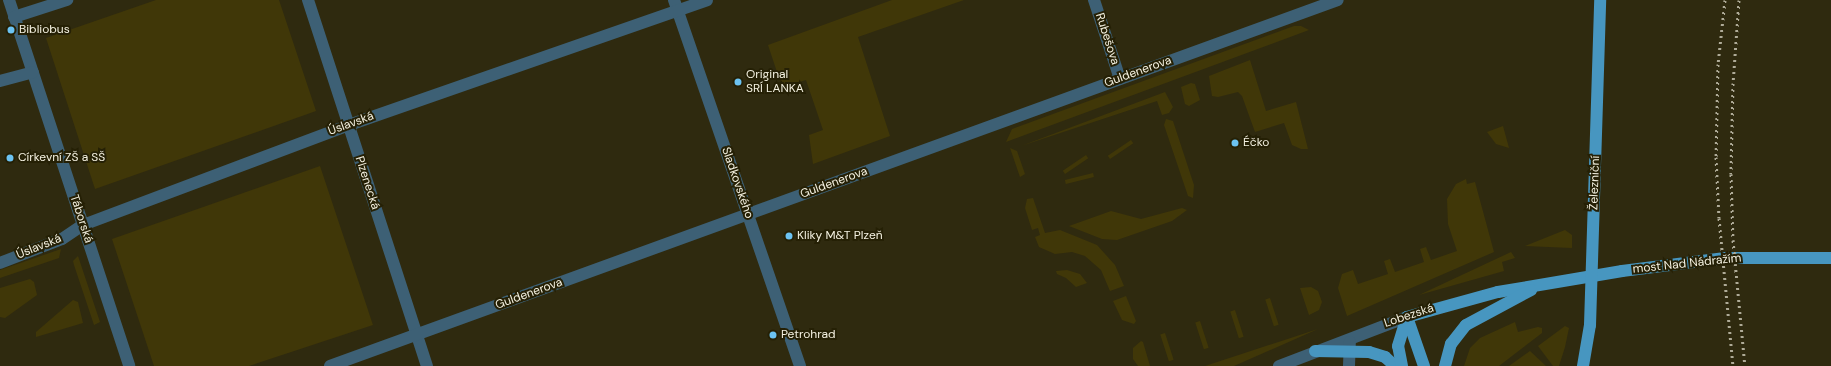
<!DOCTYPE html>
<html>
<head>
<meta charset="utf-8">
<style>
  body { margin:0 }
  #map { position:relative; width:1831px; height:366px; overflow:hidden; background:#2f2a0f; font-family:"DM Sans",sans-serif }
  div>[style] { position:absolute }
  .green>* { inset:0; background:#403708; transform-origin:0 0 }
  .minor>* { height:12px; margin:-6px; padding:0 6px; transform-origin:6px; border-radius:6px; background:#3d6075 }
  .major>* { height:12px; margin:-6px; padding:0 6px; transform-origin:6px; border-radius:6px; background:#4796c0 }
  .rail>* { height:3px; margin-top:-1.5px; transform-origin:0; background:repeating-linear-gradient(90deg,#afab98 0 2px,transparent 0 6px) }
  .dots>* { width:11px; height:11px; translate:-50% -50%; box-sizing:border-box; border:2px solid #252005; border-radius:50% }
  span { translate:-50% -50%; white-space:nowrap; text-align:center; line-height:1.15; -webkit-text-stroke:4px #252005; paint-order:stroke }
  .poi-label { font-size:12px; color:#f4f1e1 }
  .left { translate:0 -50%; text-align:left }
  .street-label { font-size:12px; color:#f4f1e1 }
</style>
</head>
<body>
<div id="map">
  <div class="green">
    <i style="clip-path:polygon(156px 0,279px 0,316px 111px,95px 189px,46px 38px)"></i>
    <i style="clip-path:polygon(892px 0,964px 0,858px 37px,890px 136px,813px 164px,809px 135px,823px 130px,806px 80px,782px 87px,768px 45px)"></i>
    <i style="clip-path:polygon(1294px 26px,1301px 26px,1309px 30px,1006px 142px,1012px 129px)"></i>
    <i style="clip-path:polygon(1250px 60px,1266px 111px,1296px 102px,1308px 149px,1301px 149px,1292px 145px,1284px 123px,1255px 132px,1242px 96px,1238px 92px,1218px 97px,1212px 96px,1209px 76px)"></i>
    <i style="clip-path:polygon(1191px 83px,1195px 84px,1200px 100px,1189px 106px,1185px 104px,1181px 87px)"></i>
    <i style="clip-path:polygon(1165px 92px,1173px 107px,1169px 113px,1162px 115px,1157px 101px,1021px 146px)"></i>
    <i style="clip-path:polygon(1166px 119px,1173px 121px,1191px 176px,1194px 185px,1193px 198px,1188px 196px,1164px 125px)"></i>
    <i style="clip-path:polygon(1503px 126px,1509px 148px,1496px 144px,1487px 132px)"></i>
    <i style="left:1131px;top:140px;width:4px;height:28px;rotate:56deg"></i>
    <i style="clip-path:polygon(1010px 148px,1017px 151px,1025px 174px,1020px 177px)"></i>
    <i style="left:1086px;top:155px;width:4px;height:28px;rotate:56deg"></i>
    <i style="clip-path:polygon(320px 166px,373px 325px,249px 366px,154px 366px,112px 239px)"></i>
    <i style="left:1093px;top:173px;width:4px;height:29px;rotate:76deg"></i>
    <i style="clip-path:polygon(1466px 179px,1467px 184px,1475px 182px,1494px 252px,1347px 316px,1338px 288px,1342px 274px,1353px 270px,1358px 284px,1388px 274px,1384px 261px,1390px 259px,1395px 272px,1424px 262px,1420px 249px,1426px 247px,1431px 260px,1457px 251px,1448px 224px,1447px 199px,1456px 184px)"></i>
    <i style="clip-path:polygon(1033px 198px,1045px 233px,1060px 230px,1097px 245px,1115px 265px,1124px 286px,1110px 291px,1101px 270px,1085px 256px,1072px 252px,1055px 254px,1039px 247px,1035px 237px,1040px 235px,1038px 228px,1032px 230px,1025px 208px,1027px 199px)"></i>
    <i style="clip-path:polygon(1182px 208px,1187px 210px,1172px 221px,1117px 240px,1102px 239px,1069px 226px,1111px 211px,1141px 219px)"></i>
    <i style="clip-path:polygon(1565px 230px,1572px 235px,1572px 248px,1525px 246px)"></i>
    <i style="clip-path:polygon(61px 249px,59px 258px,0 278px,0 270px)"></i>
    <i style="clip-path:polygon(1511px 252px,1515px 258px,1502px 262px,1504px 271px,1419px 295px)"></i>
    <i style="clip-path:polygon(78px 256px,100px 322px,94px 325px,74px 265px,73px 261px)"></i>
    <i style="clip-path:polygon(1067px 270px,1080px 274px,1087px 283px,1076px 287px,1066px 278px,1057px 274px,1056px 271px)"></i>
    <i style="clip-path:polygon(30px 279px,34px 282px,37px 295px,5px 318px,0 317px,0 288px)"></i>
    <i style="clip-path:polygon(1311px 287px,1318px 291px,1322px 302px,1319px 310px,1309px 315px,1300px 288px)"></i>
    <i style="clip-path:polygon(1126px 296px,1136px 321px,1134px 324px,1122px 320px,1113px 301px)"></i>
    <i style="left:1270px;top:298px;width:28px;height:5px;rotate:72deg"></i>
    <i style="clip-path:polygon(73px 300px,78px 302px,83px 323px,36px 337px,36px 332px)"></i>
    <i style="left:1235px;top:310px;width:28px;height:5px;rotate:72deg"></i>
    <i style="left:1200px;top:321px;width:28px;height:5px;rotate:72deg"></i>
    <i style="clip-path:polygon(1515px 322px,1518px 332px,1538px 327px,1542px 328px,1542px 333px,1499px 366px,1464px 366px,1470px 348px,1480px 338px)"></i>
    <i style="clip-path:polygon(1565px 326px,1569px 328px,1565px 347px,1559px 366px,1553px 366px,1538px 346px)"></i>
    <i style="clip-path:polygon(1318px 329px,1234px 366px,1205px 366px)"></i>
    <i style="left:1165px;top:333px;width:28px;height:5px;rotate:72deg"></i>
    <i style="clip-path:polygon(1141px 341px,1143px 342px,1150px 366px,1138px 366px,1133px 359px,1133px 348px)"></i>
    <i style="clip-path:polygon(1530px 351px,1546px 366px,1509px 366px)"></i>
  </div>
  <div class="minor">
    <i style="left:9px;top:0;width:385px;rotate:71.8deg"></i>
    <i style="left:308px;top:0;width:385px;rotate:72deg"></i>
    <i style="left:674px;top:0;width:387px;rotate:71deg"></i>
    <i style="left:1094px;top:0;width:83px;rotate:71.8deg"></i>
    <i style="left:14px;top:17px;width:56px;rotate:-17.8deg"></i>
    <i style="left:0;top:81px;width:34px;rotate:-15deg"></i>
    <i style="left:0;top:263px;width:66px;rotate:-21.2deg"></i>
    <i style="left:62px;top:239px;width:25px;rotate:-34deg"></i>
    <i style="left:83px;top:225px;width:284px;rotate:-20.6deg"></i>
    <i style="left:349px;top:125px;width:379px;rotate:-19.2deg"></i>
    <i style="left:330px;top:366px;width:1072px;rotate:-19.96deg"></i>
    <i style="left:1279px;top:366px;width:137px;rotate:-20.9deg"></i>
    <i style="left:1349px;top:366px;width:24px;rotate:-88deg"></i>
  </div>
  <div class="major">
    <i style="left:1407px;top:317px;width:94px;rotate:-15.4deg"></i>
    <i style="left:1498px;top:292px;width:126px;rotate:-9.6deg"></i>
    <i style="left:1622px;top:271px;width:104px;rotate:-7.2deg"></i>
    <i style="left:1725px;top:258px;width:106px"></i>
    <i style="left:1407px;top:317px;width:52px;rotate:70.9deg"></i>
    <i style="left:1315px;top:351px;width:54px;rotate:1.1deg"></i>
    <i style="left:1369px;top:352px;width:17px;rotate:17deg"></i>
    <i style="left:1385px;top:357px;width:13px;rotate:42deg"></i>
    <i style="left:1402px;top:366px;width:20px;rotate:-101deg"></i>
    <i style="left:1398px;top:346px;width:30px;rotate:-73deg"></i>
    <i style="left:1445px;top:366px;width:23px;rotate:-75deg"></i>
    <i style="left:1451px;top:344px;width:24px;rotate:-52deg"></i>
    <i style="left:1466px;top:325px;width:74px;rotate:-28.3deg"></i>
    <i style="left:1583px;top:366px;width:42px;rotate:-80.3deg"></i>
    <i style="left:1590px;top:325px;width:325px;rotate:-88.2deg"></i>
  </div>
  <div class="rail">
    <i style="left:1725px;top:0;width:64px;rotate:96.2deg"></i>
    <i style="left:1718px;top:64px;width:93px;rotate:91.2deg"></i>
    <i style="left:1716px;top:157px;width:61px;rotate:87.2deg"></i>
    <i style="left:1719px;top:218px;width:149px;rotate:84.6deg"></i>
    <i style="left:1739px;top:0;width:83px;rotate:94.1deg"></i>
    <i style="left:1733px;top:83px;width:91px;rotate:91.3deg"></i>
    <i style="left:1731px;top:174px;width:66px;rotate:88.3deg"></i>
    <i style="left:1733px;top:240px;width:127px;rotate:84.6deg"></i>
  </div>
  <div class="dots">
    <i style="left:11px;top:30px;background:#6cc3f2"></i>
    <i style="left:738px;top:82px;background:#6cc3f2"></i>
    <i style="left:1235px;top:143px;background:#6cc3f2"></i>
    <i style="left:10px;top:158px;background:#6cc3f2"></i>
    <i style="left:789px;top:236px;background:#6cc3f2"></i>
    <i style="left:773px;top:335px;background:#6cc3f2"></i>
  </div>
  <div class="poi-label">
    <span class="left" style="left:19px;top:30px">Bibliobus</span>
    <span class="left" style="left:746px;top:82px">Original<br>SRÍ LANKA</span>
    <span class="left" style="left:1243px;top:143px">Éčko</span>
    <span class="left" style="left:18px;top:158px">Církevní ZŠ a SŠ</span>
    <span class="left" style="left:797px;top:236px">Kliky M&amp;T Plzeň</span>
    <span class="left" style="left:781px;top:335px">Petrohrad</span>
  </div>
  <div class="street-label">
    <span style="left:1107px;top:39px;rotate:72deg">Rubešova</span>
    <span style="left:1138px;top:72px;rotate:-20deg">Guldenerova</span>
    <span style="left:351px;top:124px;rotate:-20deg">Úslavská</span>
    <span style="left:367px;top:183px;rotate:72deg">Plzenecká</span>
    <span style="left:737px;top:183px;rotate:71deg">Sladkovského</span>
    <span style="left:834px;top:183px;rotate:-20deg">Guldenerova</span>
    <span style="left:1595px;top:183px;rotate:-88deg">Železniční</span>
    <span style="left:81px;top:219px;rotate:72deg">Táborská</span>
    <span style="left:39px;top:247px;rotate:-22deg">Úslavská</span>
    <span style="left:1687px;top:264px;rotate:-6deg">most Nad Nádražím</span>
    <span style="left:529px;top:294px;rotate:-20deg">Guldenerova</span>
    <span style="left:1409px;top:316px;rotate:-18deg">Lobezská</span>
  </div>
</div>
</body>
</html>
